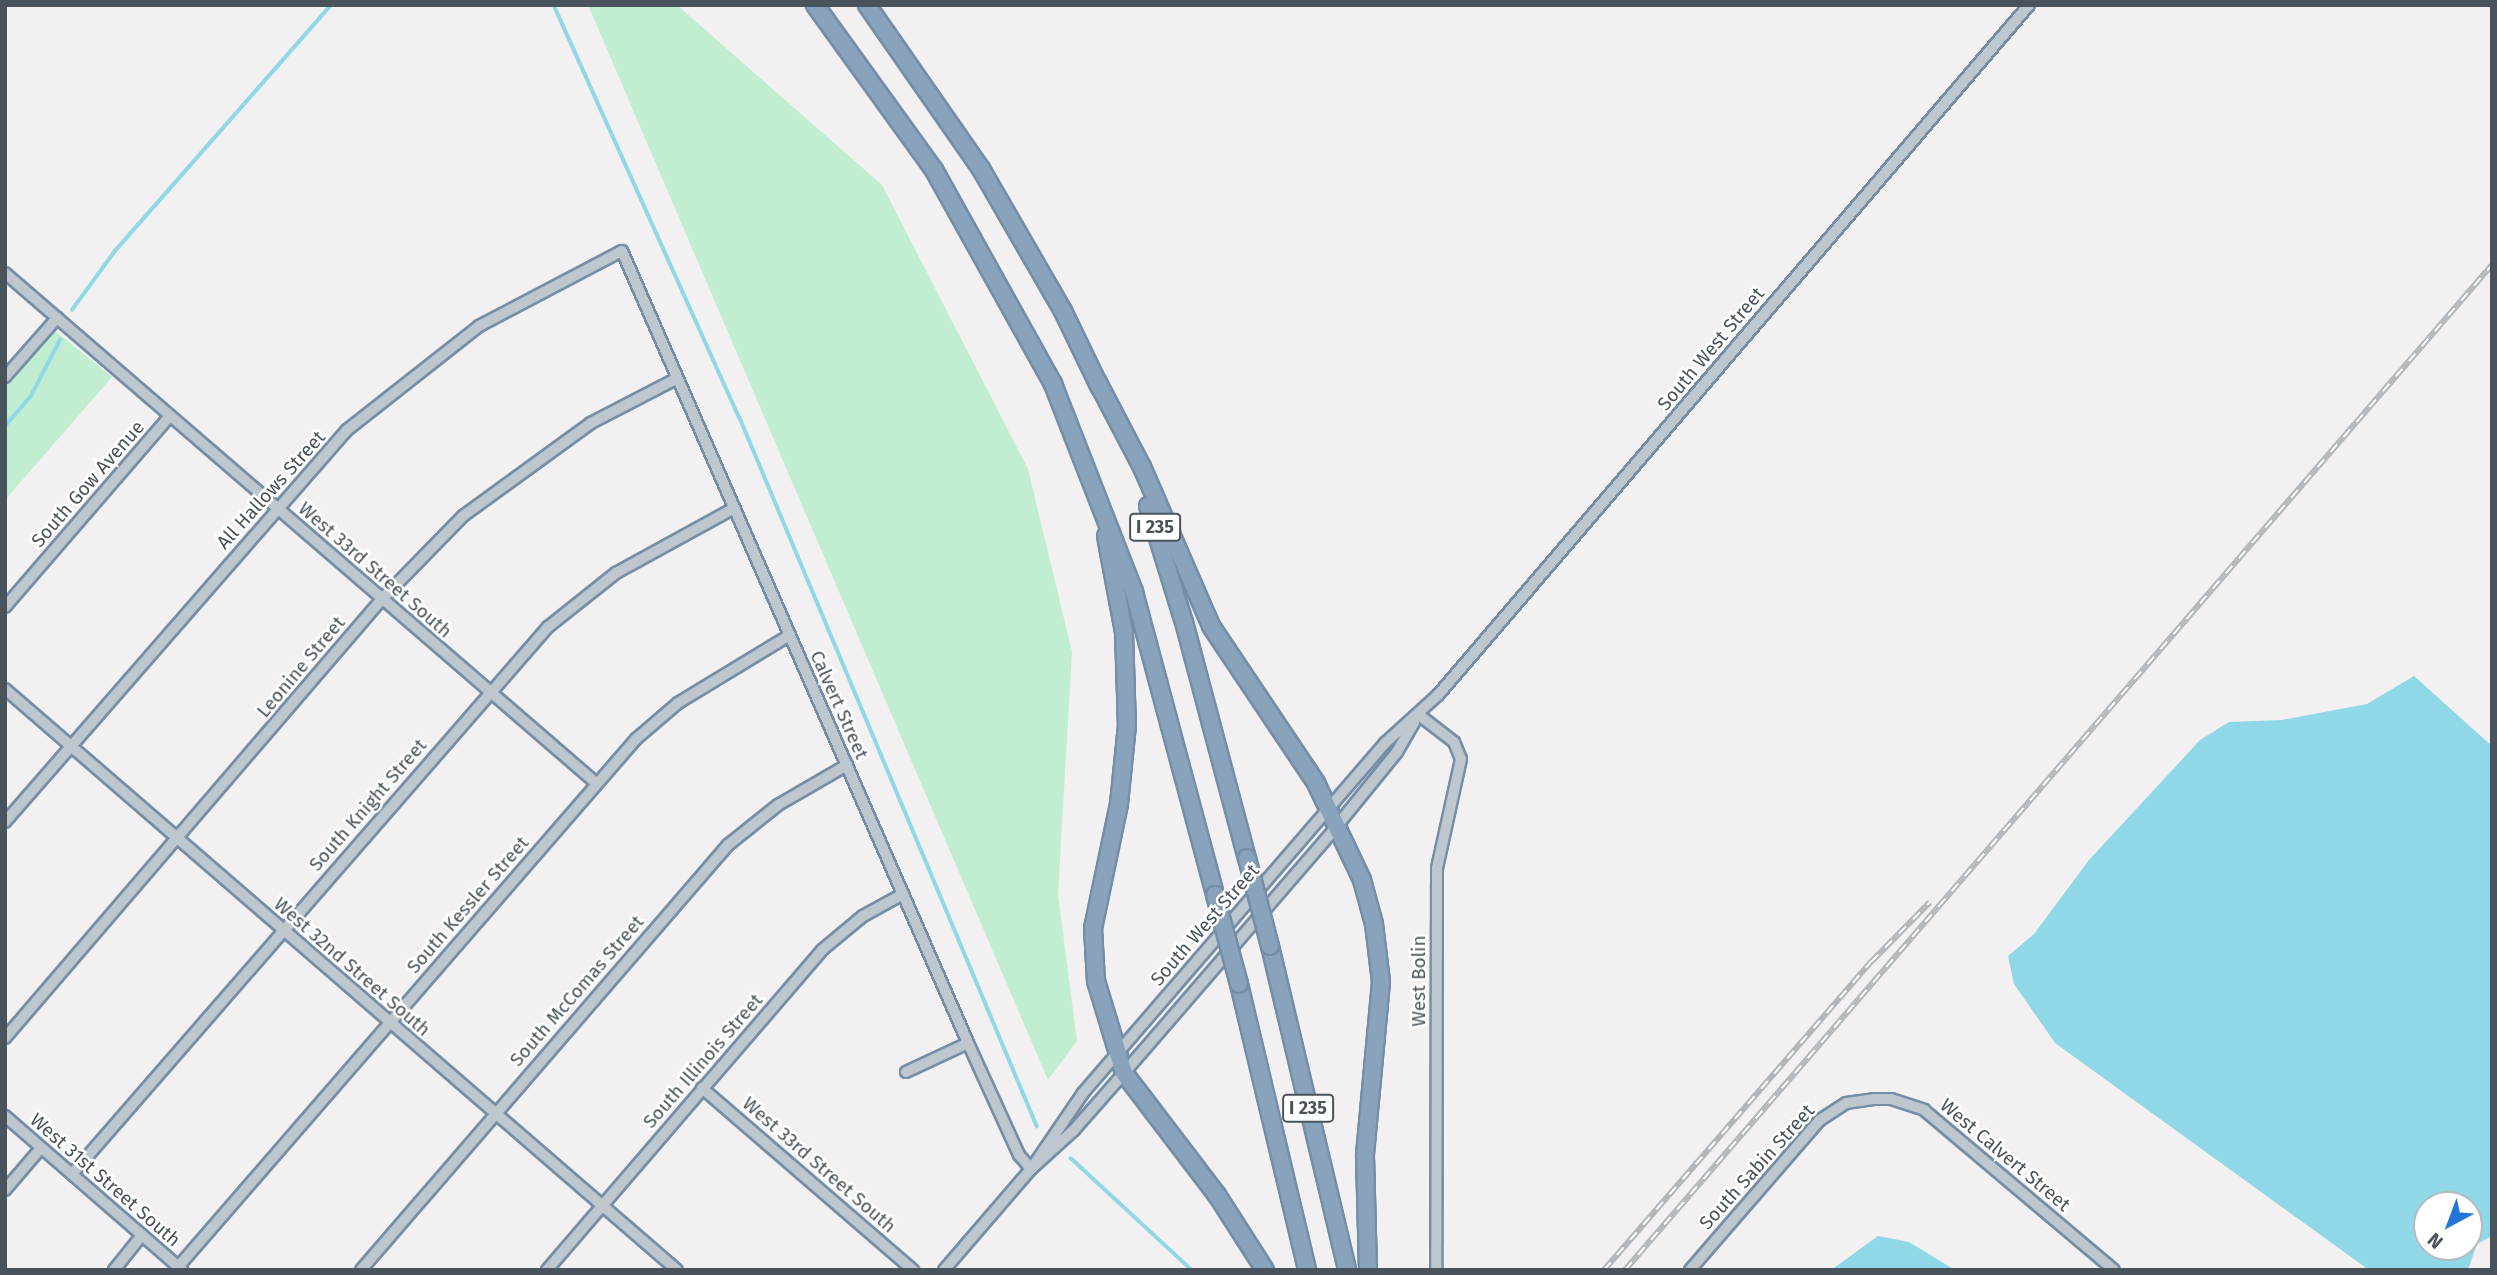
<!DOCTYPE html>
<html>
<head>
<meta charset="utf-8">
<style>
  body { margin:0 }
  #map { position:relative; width:2497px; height:1275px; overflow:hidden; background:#f2f0f0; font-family:"Fira Sans",sans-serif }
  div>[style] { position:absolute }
  .green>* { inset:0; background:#c1edd1 }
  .water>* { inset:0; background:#90d8e8 }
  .stream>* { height:3.5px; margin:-1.75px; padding:0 1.75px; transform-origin:1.75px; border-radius:1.75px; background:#90d8e8 }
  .roads { filter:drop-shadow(2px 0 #758ea8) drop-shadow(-2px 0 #758ea8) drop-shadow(0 2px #758ea8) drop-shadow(0 -2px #758ea8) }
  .minor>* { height:10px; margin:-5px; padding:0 5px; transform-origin:5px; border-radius:5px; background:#bfc7ce }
  .highway>* { height:16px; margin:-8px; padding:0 8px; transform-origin:8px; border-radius:8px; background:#8aa3bc }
  .rail>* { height:6px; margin-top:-3px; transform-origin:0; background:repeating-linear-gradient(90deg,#fff 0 10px,#b2b5ba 0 20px); box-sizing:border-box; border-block:2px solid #b2b5ba }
  .bridges { filter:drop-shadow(2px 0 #758ea8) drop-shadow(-2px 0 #758ea8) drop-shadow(0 2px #758ea8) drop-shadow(0 -2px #758ea8) }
  .highway-bridge>* { height:16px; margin:-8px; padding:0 8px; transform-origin:8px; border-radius:8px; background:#8aa3bc }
  span { translate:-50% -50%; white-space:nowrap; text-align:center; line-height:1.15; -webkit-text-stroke:5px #fff; paint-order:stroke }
  .shield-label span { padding:2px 5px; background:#fff; border:2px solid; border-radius:5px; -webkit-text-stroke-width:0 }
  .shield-label { font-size:18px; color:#49535c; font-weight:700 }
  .street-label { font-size:19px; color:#49535c }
  .frame { position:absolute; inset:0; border:7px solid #49535c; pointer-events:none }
  .north { position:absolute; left:2413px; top:1191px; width:70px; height:70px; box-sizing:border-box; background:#fff; border:2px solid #b6babe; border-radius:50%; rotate:221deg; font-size:19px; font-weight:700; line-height:28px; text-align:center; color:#49535c }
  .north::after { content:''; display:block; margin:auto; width:24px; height:32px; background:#2276db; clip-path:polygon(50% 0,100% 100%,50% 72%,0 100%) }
</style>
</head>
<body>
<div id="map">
  <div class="green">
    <i style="clip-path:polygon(588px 5px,677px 5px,882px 185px,1028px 469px,1072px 652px,1058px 894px,1077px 1041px,1048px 1080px)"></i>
    <i style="clip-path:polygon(55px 331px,112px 377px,5px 500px,5px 386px)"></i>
  </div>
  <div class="water">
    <i style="clip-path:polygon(evenodd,2414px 676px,2492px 746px,2492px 1236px,2477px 1244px,2468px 1270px,2369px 1270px,2055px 1043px,2014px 984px,2008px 956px,2034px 934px,2089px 860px,2200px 740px,2229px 722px,2282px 720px,2367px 704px,2414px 676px,2427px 1205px,2469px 1205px,2469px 1247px,2427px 1247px,2427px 1205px)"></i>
    <i style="clip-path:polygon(1878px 1236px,1909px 1242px,1955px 1270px,1831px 1270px)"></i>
  </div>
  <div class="stream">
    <i style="left:554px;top:5px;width:453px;rotate:65.8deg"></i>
    <i style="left:740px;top:418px;width:768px;rotate:67.24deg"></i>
    <i style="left:72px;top:310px;width:73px;rotate:-53.9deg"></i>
    <i style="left:115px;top:251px;width:327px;rotate:-48.7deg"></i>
    <i style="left:5px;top:426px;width:40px;rotate:-49deg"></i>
    <i style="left:31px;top:396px;width:63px;rotate:-62.6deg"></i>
    <i style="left:1071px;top:1158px;width:165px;rotate:42.8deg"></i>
  </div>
  <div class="roads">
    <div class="minor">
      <i style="left:5px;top:273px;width:781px;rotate:40.79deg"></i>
      <i style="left:5px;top:377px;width:79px;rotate:-48.6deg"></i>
      <i style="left:5px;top:607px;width:252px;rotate:-49.2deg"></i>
      <i style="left:5px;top:689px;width:888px;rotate:40.85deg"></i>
      <i style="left:1419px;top:715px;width:44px;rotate:37.6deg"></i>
      <i style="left:1454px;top:742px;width:18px;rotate:68deg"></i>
      <i style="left:1461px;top:759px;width:112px;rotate:102.4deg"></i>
      <i style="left:1437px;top:868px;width:402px;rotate:90.1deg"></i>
      <i style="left:5px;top:822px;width:520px;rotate:-48.9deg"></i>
      <i style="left:347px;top:430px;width:168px;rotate:-38.2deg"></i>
      <i style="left:479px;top:326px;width:161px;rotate:-27.7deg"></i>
      <i style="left:622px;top:251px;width:864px;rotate:66.4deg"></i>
      <i style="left:968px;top:1043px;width:123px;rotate:65.5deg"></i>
      <i style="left:1019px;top:1155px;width:18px;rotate:49deg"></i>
      <i style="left:5px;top:1038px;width:579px;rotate:-49.35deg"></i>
      <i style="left:382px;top:599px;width:116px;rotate:-45.7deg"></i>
      <i style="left:463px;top:516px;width:158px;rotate:-36deg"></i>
      <i style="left:591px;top:423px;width:96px;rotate:-27.4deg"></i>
      <i style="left:906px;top:1072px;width:68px;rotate:-25.1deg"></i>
      <i style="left:702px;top:1088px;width:279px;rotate:40.8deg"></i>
      <i style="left:5px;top:1116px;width:235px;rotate:41deg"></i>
      <i style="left:1031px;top:1169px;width:92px;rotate:-55.6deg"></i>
      <i style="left:1083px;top:1093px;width:462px;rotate:-49.2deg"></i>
      <i style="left:1385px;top:743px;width:72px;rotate:-42.2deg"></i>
      <i style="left:1438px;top:695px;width:909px;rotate:-49.42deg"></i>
      <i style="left:72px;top:1174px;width:725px;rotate:-48.97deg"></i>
      <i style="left:548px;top:627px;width:87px;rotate:-38.5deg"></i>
      <i style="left:616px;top:573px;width:135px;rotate:-28.8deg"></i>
      <i style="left:5px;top:1190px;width:55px;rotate:-49.4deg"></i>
      <i style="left:178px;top:1267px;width:699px;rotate:-49.06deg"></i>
      <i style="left:636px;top:739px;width:55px;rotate:-40.6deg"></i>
      <i style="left:678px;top:703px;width:131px;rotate:-31.3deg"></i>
      <i style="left:114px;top:1270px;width:45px;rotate:-51.3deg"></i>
      <i style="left:361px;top:1270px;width:562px;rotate:-49.19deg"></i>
      <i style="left:728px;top:845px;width:64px;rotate:-38.7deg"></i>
      <i style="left:778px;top:805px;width:80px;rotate:-30.1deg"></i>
      <i style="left:547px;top:1270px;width:422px;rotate:-49.3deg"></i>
      <i style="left:822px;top:950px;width:53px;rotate:-39.7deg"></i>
      <i style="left:863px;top:916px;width:46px;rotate:-28.8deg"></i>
      <i style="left:944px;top:1270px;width:133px;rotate:-49.3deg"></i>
      <i style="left:1031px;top:1169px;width:58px;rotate:-42.2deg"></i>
      <i style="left:1074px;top:1130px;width:76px;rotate:-48.7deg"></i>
      <i style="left:1124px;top:1073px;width:325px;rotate:-49.2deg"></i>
      <i style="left:1336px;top:827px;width:97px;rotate:-50.9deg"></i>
      <i style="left:1397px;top:752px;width:34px;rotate:-60deg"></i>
      <i style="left:1690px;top:1270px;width:198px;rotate:-49.1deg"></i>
      <i style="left:1820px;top:1120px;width:31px;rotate:-33deg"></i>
      <i style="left:1846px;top:1103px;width:28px;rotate:-8deg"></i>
      <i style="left:1874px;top:1099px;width:17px"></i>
      <i style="left:1891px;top:1099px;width:35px;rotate:18deg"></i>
      <i style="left:1924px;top:1110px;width:248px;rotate:40.1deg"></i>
    </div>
    <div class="highway">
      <i style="left:815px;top:5px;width:203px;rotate:54.2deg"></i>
      <i style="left:934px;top:170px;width:245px;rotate:60.9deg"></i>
      <i style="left:1053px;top:384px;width:223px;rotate:68.7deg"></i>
      <i style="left:1134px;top:592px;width:314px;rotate:75deg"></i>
      <i style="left:867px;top:5px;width:200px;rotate:55.2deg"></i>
      <i style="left:981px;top:169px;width:164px;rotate:60deg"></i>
      <i style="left:1063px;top:311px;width:85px;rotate:64.3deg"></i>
      <i style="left:1097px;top:381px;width:97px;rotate:62.4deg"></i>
      <i style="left:1142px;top:467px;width:173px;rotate:66.5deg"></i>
      <i style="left:1211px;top:626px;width:189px;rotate:56.2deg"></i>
      <i style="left:1316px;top:783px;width:107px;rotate:64.6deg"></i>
      <i style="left:1362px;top:880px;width:46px;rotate:74.7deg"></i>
      <i style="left:1374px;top:924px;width:58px;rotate:83.1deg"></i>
      <i style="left:1381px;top:982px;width:175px;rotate:95.3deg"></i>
      <i style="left:1365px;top:1156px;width:114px;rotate:88.5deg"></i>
      <i style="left:1148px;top:506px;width:121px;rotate:72.8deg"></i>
      <i style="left:1184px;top:622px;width:244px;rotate:75.1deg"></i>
      <i style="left:1106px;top:536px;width:98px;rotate:79.4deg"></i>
      <i style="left:1124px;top:632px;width:93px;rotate:88.2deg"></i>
      <i style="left:1127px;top:725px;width:79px;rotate:95.8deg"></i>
      <i style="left:1119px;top:804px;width:127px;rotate:101.8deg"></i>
      <i style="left:1093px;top:928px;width:53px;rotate:86.8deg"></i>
      <i style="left:1096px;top:981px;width:96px;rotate:73.1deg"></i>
      <i style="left:1124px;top:1073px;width:153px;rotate:52.7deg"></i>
      <i style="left:1217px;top:1195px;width:89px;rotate:57.4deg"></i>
      <i style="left:1270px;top:946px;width:333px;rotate:76.6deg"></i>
      <i style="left:1239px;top:984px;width:294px;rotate:76.6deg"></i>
    </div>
  </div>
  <div class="rail">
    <i style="left:1604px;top:1270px;width:408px;rotate:-49.1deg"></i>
    <i style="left:1871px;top:962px;width:84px;rotate:-45.5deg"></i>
    <i style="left:1625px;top:1270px;width:1327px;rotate:-49.22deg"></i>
  </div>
  <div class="bridges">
    <div class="highway-bridge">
      <i style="left:1247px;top:858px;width:91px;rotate:75.4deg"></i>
      <i style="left:1215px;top:895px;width:92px;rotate:74.9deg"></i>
    </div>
  </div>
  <div class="shield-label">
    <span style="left:1155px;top:527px">I 235</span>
    <span style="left:1308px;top:1108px">I 235</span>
  </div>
  <div class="street-label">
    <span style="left:1711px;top:349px;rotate:-50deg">South West Street</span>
    <span style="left:88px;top:484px;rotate:-49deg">South Gow Avenue</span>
    <span style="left:271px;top:490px;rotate:-48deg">All Hallows Street</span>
    <span style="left:375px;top:570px;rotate:41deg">West 33rd Street South</span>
    <span style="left:301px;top:667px;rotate:-50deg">Leonine Street</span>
    <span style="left:839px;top:705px;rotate:66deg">Calvert Street</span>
    <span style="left:368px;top:805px;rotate:-49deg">South Knight Street</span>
    <span style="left:468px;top:905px;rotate:-49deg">South Kessler Street</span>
    <span style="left:1205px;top:925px;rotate:-49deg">South West Street</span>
    <span style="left:352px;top:967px;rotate:41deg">West 32nd Street South</span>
    <span style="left:1419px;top:981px;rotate:-90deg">West Bolin</span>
    <span style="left:577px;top:991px;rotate:-49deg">South McComas Street</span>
    <span style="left:703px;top:1061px;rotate:-49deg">South Illinois Street</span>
    <span style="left:2005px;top:1155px;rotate:40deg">West Calvert Street</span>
    <span style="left:819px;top:1165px;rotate:41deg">West 33rd Street South</span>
    <span style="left:1757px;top:1167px;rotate:-48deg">South Sabin Street</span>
    <span style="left:105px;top:1180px;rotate:41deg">West 31st Street South</span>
  </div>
  <div class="frame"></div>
  <div class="north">N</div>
</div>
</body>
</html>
